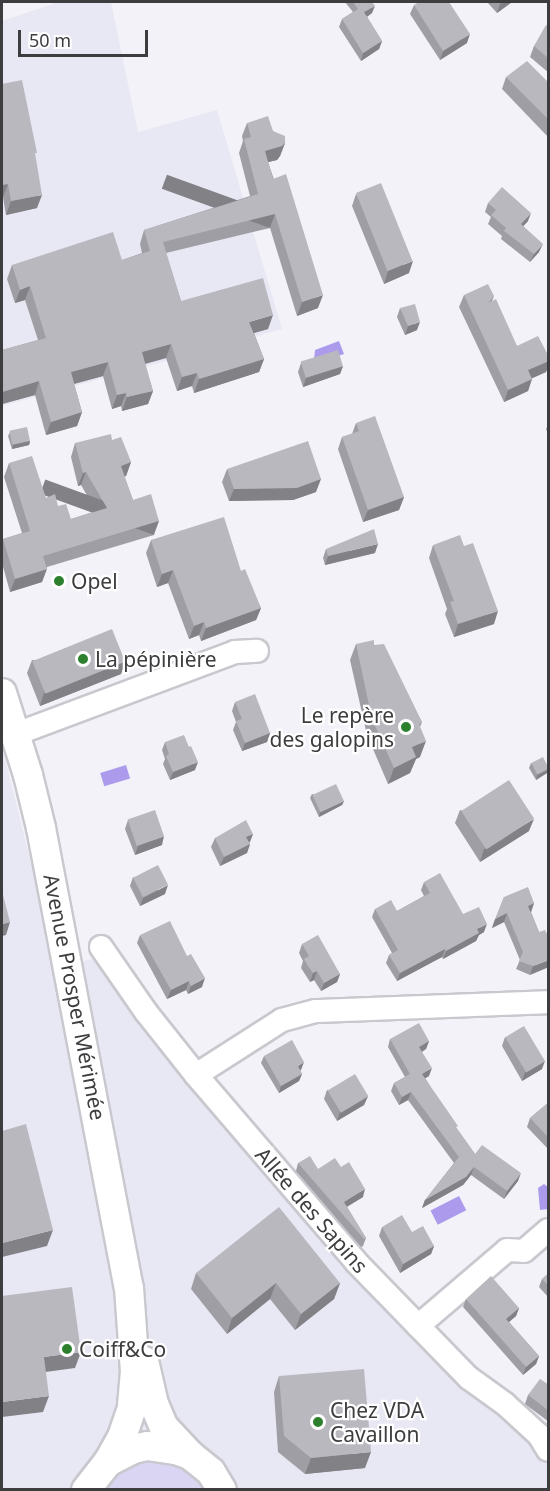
<!DOCTYPE html>
<html>
<head>
<meta charset="utf-8">
<style>
  body { margin:0 }
  #map { position:relative; width:550px; height:1491px; overflow:hidden; background:#f3f2f8; font-family:"Noto Sans",sans-serif }
  div>[style] { position:absolute }
  .built>* { inset:0; background:#e8e7f4 }
  .green>* { inset:0; background:#dbd5f4 }
  .water>* { inset:0; background:#ac9aed; transform-origin:0 0 }
  .roads { filter:drop-shadow(2px 0 #c9c8ce) drop-shadow(-2px 0 #c9c8ce) drop-shadow(0 2px #c9c8ce) drop-shadow(0 -2px #c9c8ce) }
  .minor>* { height:22px; margin:-11px; padding:0 11px; transform-origin:11px; border-radius:11px; background:#fff }
  .major>* { height:28px; margin:-14px; padding:0 14px; transform-origin:14px; border-radius:14px; background:#fff }
  .wall>* { inset:0; background:#9f9ea4 }
  .shaded-wall>* { inset:0; background:#828186; transform-origin:0 0 }
  .building>* { inset:0; background:#b9b8bf; transform-origin:0 0 }
  .dots>* { width:16px; height:16px; translate:-50% -50%; box-sizing:border-box; border:3px solid #fff; border-radius:50% }
  span { translate:-50% -50%; white-space:nowrap; text-align:center; line-height:1.15; -webkit-text-stroke:4.5px #fff; paint-order:stroke }
  .poi-label { font-size:21px; color:#3d3c3f }
  .left { translate:0 -50%; text-align:left }
  .right { translate:-100% -50%; text-align:right }
  .street-label { font-size:21px; color:#3d3c3f }
  .frame { position:absolute; inset:0; border:3px solid #3d3c3f; pointer-events:none }
  .scale { position:absolute; left:18px; top:30px; width:130px; height:27px; box-sizing:border-box; border:3px solid #3d3c3f; border-top:0; padding-left:8px; font-size:18px; line-height:21px; white-space:nowrap; color:#3d3c3f; -webkit-text-stroke:4px #fff; paint-order:stroke }
</style>
</head>
<body>
<div id="map">
  <div class="built">
    <i style="clip-path:polygon(59px 2px,111px 2px,138px 132px,217px 110px,282px 329px,2px 406px,2px 21px)"></i>
    <i style="clip-path:polygon(2px 747px,47px 927px,51px 967px,98px 958px,145px 1028px,327px 1247px,463px 1382px,548px 1459px,548px 1489px,2px 1489px)"></i>
  </div>
  <div class="green">
    <i style="clip-path:polygon(154px 1457px,185px 1467px,205px 1490px,98px 1490px,122px 1465px)"></i>
  </div>
  <div class="water">
    <i style="clip-path:polygon(339px 341px,344px 354px,319px 362px,314px 359px,315px 350px)"></i>
    <i style="left:126px;top:765px;width:14px;height:27px;rotate:73deg"></i>
    <i style="clip-path:polygon(544px 1184px,548px 1187px,548px 1209px,540px 1210px,538px 1188px)"></i>
    <i style="left:459px;top:1196px;width:16px;height:32px;rotate:63deg"></i>
  </div>
  <div class="roads">
    <div class="minor">
      <i style="left:16px;top:734px;width:234px;rotate:-20.5deg"></i>
      <i style="left:235px;top:652px;width:22px;rotate:-3deg"></i>
      <i style="left:101px;top:947px;width:79px;rotate:55.3deg"></i>
      <i style="left:146px;top:1012px;width:80px;rotate:51.6deg"></i>
      <i style="left:196px;top:1075px;width:246px;rotate:49.4deg"></i>
      <i style="left:356px;top:1262px;width:162px;rotate:45.8deg"></i>
      <i style="left:469px;top:1378px;width:44px;rotate:35.8deg"></i>
      <i style="left:505px;top:1404px;width:46px;rotate:42.4deg"></i>
      <i style="left:539px;top:1435px;width:17px;rotate:59deg"></i>
      <i style="left:196px;top:1075px;width:102px;rotate:-32.6deg"></i>
      <i style="left:282px;top:1020px;width:35px;rotate:-15deg"></i>
      <i style="left:316px;top:1011px;width:232px;rotate:-2.2deg"></i>
      <i style="left:418px;top:1326px;width:117px;rotate:-40.5deg"></i>
      <i style="left:507px;top:1250px;width:17px;rotate:3deg"></i>
      <i style="left:524px;top:1251px;width:32px;rotate:-41deg"></i>
    </div>
    <div class="major">
      <i style="left:2px;top:693px;width:86px;rotate:72.4deg"></i>
      <i style="left:28px;top:775px;width:55px;rotate:76.2deg"></i>
      <i style="left:41px;top:828px;width:468px;rotate:79.2deg"></i>
      <i style="left:129px;top:1288px;width:83px;rotate:85.9deg"></i>
      <i style="left:135px;top:1371px;width:37px;rotate:95deg"></i>
      <i style="left:132px;top:1408px;width:31px;rotate:109deg"></i>
      <i style="left:122px;top:1437px;width:29px;rotate:119deg"></i>
      <i style="left:144px;top:1361px;width:44px;rotate:76.9deg"></i>
      <i style="left:154px;top:1404px;width:25px;rotate:67deg"></i>
      <i style="left:164px;top:1427px;width:37px;rotate:47deg"></i>
      <i style="left:86px;top:1490px;width:36px;rotate:-52deg"></i>
      <i style="left:108px;top:1462px;width:28px;rotate:-27deg"></i>
      <i style="left:133px;top:1449px;width:14px;rotate:-12deg"></i>
      <i style="left:147px;top:1446px;width:29px;rotate:8deg"></i>
      <i style="left:176px;top:1450px;width:15px;rotate:20deg"></i>
      <i style="left:190px;top:1455px;width:27px;rotate:39deg"></i>
      <i style="left:211px;top:1472px;width:21px;rotate:59deg"></i>
    </div>
  </div>
  <div class="wall">
    <i style="clip-path:polygon(345px 2px,372px 2px,372px 13px,367px 17px,382px 41px,379px 49px,361px 61px,339px 27px,342px 19px,353px 12px)"></i>
    <i style="clip-path:polygon(487px 2px,512px 2px,497px 13px)"></i>
    <i style="clip-path:polygon(414px 5px,467px 43px,440px 60px,410px 14px)"></i>
    <i style="clip-path:polygon(549px 27px,549px 73px,530px 57px,534px 46px)"></i>
    <i style="clip-path:polygon(506px 77px,549px 83px,549px 138px,502px 89px)"></i>
    <i style="clip-path:polygon(2px 84px,35px 158px,37px 208px,6px 215px,3px 197px)"></i>
    <i style="clip-path:polygon(247px 123px,273px 131px,285px 143px,280px 156px,277px 160px,268px 162px,318px 308px,297px 316px,270px 228px,166px 253px,181px 301px,268px 329px,254px 333px,264px 359px,259px 372px,194px 393px,192px 386px,177px 391px,166px 358px,145px 364px,153px 391px,148px 404px,122px 411px,121px 406px,112px 409px,103px 376px,74px 384px,82px 412px,77px 426px,46px 435px,35px 395px,2px 404px,2px 350px,38px 340px,25px 300px,15px 303px,7px 279px,12px 265px,122px 260px,142px 253px,140px 244px,144px 230px,250px 196px,239px 153px,243px 141px,242px 136px)"></i>
    <i style="clip-path:polygon(356px 194px,409px 273px,384px 284px,352px 206px)"></i>
    <i style="clip-path:polygon(488px 203px,528px 221px,523px 226px,539px 252px,530px 262px,501px 239px,502px 236px,488px 224px,491px 217px,485px 212px)"></i>
    <i style="clip-path:polygon(464px 295px,494px 296px,492px 301px,517px 346px,549px 357px,549px 365px,546px 372px,532px 378px,528px 391px,504px 402px,459px 307px)"></i>
    <i style="clip-path:polygon(400px 308px,417px 330px,405px 335px,397px 317px)"></i>
    <i style="clip-path:polygon(301px 363px,343px 366px,340px 374px,303px 387px,298px 372px)"></i>
    <i style="clip-path:polygon(356px 423px,404px 497px,399px 510px,363px 522px,338px 449px,342px 437px,352px 434px)"></i>
    <i style="clip-path:polygon(548px 425px,549px 425px,549px 435px,546px 429px)"></i>
    <i style="clip-path:polygon(10px 432px,30px 441px,29px 445px,12px 449px,8px 436px)"></i>
    <i style="clip-path:polygon(112px 440px,131px 462px,126px 476px,124px 476px,133px 500px,154px 535px,47px 567px,42px 582px,10px 592px,2px 563px,2px 544px,3px 539px,22px 533px,4px 477px,9px 463px,46px 498px,71px 519px,96px 511px,81px 485px,78px 486px,71px 457px,75px 443px)"></i>
    <i style="clip-path:polygon(227px 469px,316px 492px,293px 500px,229px 501px,222px 482px)"></i>
    <i style="clip-path:polygon(151px 540px,241px 571px,261px 608px,256px 620px,201px 641px,199px 635px,189px 639px,168px 583px,157px 587px,146px 553px)"></i>
    <i style="clip-path:polygon(433px 545px,494px 624px,454px 637px,445px 614px,447px 609px,429px 558px)"></i>
    <i style="clip-path:polygon(326px 549px,375px 553px,325px 565px,323px 558px)"></i>
    <i style="clip-path:polygon(356px 644px,374px 645px,422px 722px,420px 727px,420px 757px,416px 759px,410px 773px,388px 784px,367px 735px,350px 660px)"></i>
    <i style="clip-path:polygon(32px 660px,125px 662px,121px 674px,40px 706px,27px 673px)"></i>
    <i style="clip-path:polygon(235px 702px,270px 733px,267px 742px,242px 751px,233px 730px,236px 722px,232px 711px)"></i>
    <i style="clip-path:polygon(165px 742px,189px 747px,195px 770px,170px 780px,163px 764px,165px 759px,162px 750px)"></i>
    <i style="clip-path:polygon(531px 763px,549px 768px,547px 773px,536px 780px,529px 768px)"></i>
    <i style="clip-path:polygon(312px 794px,344px 801px,342px 805px,319px 817px,310px 798px)"></i>
    <i style="clip-path:polygon(460px 810px,529px 831px,480px 862px,455px 823px)"></i>
    <i style="clip-path:polygon(128px 820px,162px 845px,135px 855px,125px 829px)"></i>
    <i style="clip-path:polygon(253px 834px,249px 842px,250px 844px,247px 853px,220px 866px,211px 847px,215px 838px)"></i>
    <i style="clip-path:polygon(133px 877px,165px 894px,140px 906px,130px 886px)"></i>
    <i style="clip-path:polygon(424px 882px,484px 932px,479px 935px,476px 941px,443px 959px,442px 957px,397px 981px,386px 963px,389px 955px,392px 953px,372px 917px,375px 909px,397px 911px,424px 896px,421px 890px)"></i>
    <i style="clip-path:polygon(504px 897px,534px 903px,531px 912px,539px 932px,549px 938px,530px 975px,516px 969px,520px 960px,504px 922px,492px 928px)"></i>
    <i style="clip-path:polygon(140px 935px,202px 987px,188px 994px,186px 990px,167px 999px,137px 943px)"></i>
    <i style="clip-path:polygon(302px 944px,340px 974px,337px 982px,321px 991px,314px 980px,310px 982px,301px 968px,303px 961px,299px 953px)"></i>
    <i style="clip-path:polygon(505px 1037px,542px 1069px,522px 1081px,502px 1046px)"></i>
    <i style="clip-path:polygon(390px 1039px,429px 1041px,426px 1049px,422px 1052px,429px 1076px,425px 1078px,457px 1129px,475px 1154px,518px 1181px,504px 1199px,471px 1175px,463px 1185px,422px 1208px,425px 1200px,454px 1163px,408px 1100px,399px 1105px,391px 1091px,394px 1083px,405px 1077px,388px 1047px)"></i>
    <i style="clip-path:polygon(264px 1056px,301px 1070px,300px 1070px,302px 1074px,299px 1081px,279px 1093px,261px 1063px)"></i>
    <i style="clip-path:polygon(327px 1090px,368px 1096px,364px 1105px,337px 1121px,324px 1099px)"></i>
    <i style="clip-path:polygon(549px 1102px,549px 1150px,527px 1127px,530px 1118px)"></i>
    <i style="clip-path:polygon(298px 1163px,318px 1169px,341px 1167px,363px 1197px,347px 1207px,366px 1238px,363px 1246px,361px 1247px,296px 1171px)"></i>
    <i style="clip-path:polygon(382px 1227px,412px 1232px,434px 1246px,431px 1254px,400px 1273px,379px 1236px)"></i>
    <i style="clip-path:polygon(196px 1273px,340px 1283px,334px 1299px,295px 1330px,270px 1299px,227px 1334px,191px 1289px)"></i>
    <i style="clip-path:polygon(549px 1273px,549px 1298px,539px 1287px,542px 1279px)"></i>
    <i style="clip-path:polygon(466px 1299px,519px 1308px,516px 1316px,509px 1322px,539px 1356px,536px 1364px,523px 1375px,463px 1307px)"></i>
    <i style="clip-path:polygon(279px 1376px,365px 1468px,305px 1474px,278px 1452px,274px 1392px)"></i>
    <i style="clip-path:polygon(549px 1385px,549px 1422px,525px 1404px,528px 1395px)"></i>
  </div>
  <div class="shaded-wall">
    <i style="clip-path:polygon(504px 2px,512px 2px,497px 13px,500px 4px)"></i>
    <i style="clip-path:polygon(375px 6px,372px 13px,362px 20px,364px 12px)"></i>
    <i style="clip-path:polygon(470px 34px,467px 43px,440px 60px,443px 51px)"></i>
    <i style="clip-path:polygon(382px 41px,379px 49px,361px 61px,363px 53px)"></i>
    <i style="clip-path:polygon(285px 143px,280px 156px,277px 160px,260px 164px,265px 151px)"></i>
    <i style="clip-path:polygon(8px 184px,3px 197px,2px 198px,2px 185px)"></i>
    <i style="clip-path:polygon(42px 195px,37px 208px,6px 215px,11px 201px)"></i>
    <i style="clip-path:polygon(531px 213px,528px 221px,517px 233px,521px 224px)"></i>
    <i style="left:275px;top:214px;width:15px;height:115px;rotate:110deg"></i>
    <i style="clip-path:polygon(543px 244px,539px 252px,530px 262px,534px 254px)"></i>
    <i style="clip-path:polygon(413px 261px,409px 273px,384px 284px,388px 271px)"></i>
    <i style="clip-path:polygon(30px 286px,25px 300px,15px 303px,20px 290px)"></i>
    <i style="clip-path:polygon(323px 295px,318px 308px,297px 316px,302px 302px)"></i>
    <i style="clip-path:polygon(273px 315px,268px 329px,244px 336px,249px 322px)"></i>
    <i style="clip-path:polygon(420px 322px,417px 330px,405px 335px,408px 326px)"></i>
    <i style="clip-path:polygon(171px 344px,166px 358px,137px 366px,142px 352px)"></i>
    <i style="clip-path:polygon(264px 359px,259px 372px,194px 393px,199px 379px)"></i>
    <i style="clip-path:polygon(549px 361px,549px 365px,546px 372px,524px 382px,528px 370px)"></i>
    <i style="clip-path:polygon(108px 362px,103px 376px,66px 386px,71px 372px)"></i>
    <i style="clip-path:polygon(343px 366px,340px 374px,303px 387px,306px 378px)"></i>
    <i style="clip-path:polygon(197px 373px,192px 386px,177px 391px,182px 377px)"></i>
    <i style="clip-path:polygon(532px 379px,528px 391px,504px 402px,508px 390px)"></i>
    <i style="clip-path:polygon(39px 381px,35px 395px,2px 404px,2px 392px)"></i>
    <i style="clip-path:polygon(153px 391px,148px 404px,122px 411px,127px 397px)"></i>
    <i style="clip-path:polygon(126px 393px,121px 406px,112px 409px,117px 395px)"></i>
    <i style="clip-path:polygon(82px 412px,77px 426px,46px 435px,51px 422px)"></i>
    <i style="clip-path:polygon(30px 441px,29px 445px,12px 449px,13px 445px)"></i>
    <i style="clip-path:polygon(131px 462px,126px 476px,116px 480px,121px 466px)"></i>
    <i style="clip-path:polygon(86px 472px,81px 485px,78px 486px,83px 473px)"></i>
    <i style="clip-path:polygon(321px 479px,316px 492px,293px 500px,229px 501px,234px 489px)"></i>
    <i style="clip-path:polygon(404px 497px,399px 510px,363px 522px,368px 510px)"></i>
    <i style="left:159px;top:521px;width:15px;height:121px;rotate:110deg"></i>
    <i style="clip-path:polygon(378px 544px,375px 553px,325px 565px,328px 556px)"></i>
    <i style="clip-path:polygon(47px 569px,42px 582px,10px 592px,15px 579px)"></i>
    <i style="clip-path:polygon(173px 570px,168px 583px,157px 587px,162px 574px)"></i>
    <i style="clip-path:polygon(261px 608px,256px 620px,201px 641px,206px 628px)"></i>
    <i style="clip-path:polygon(498px 611px,494px 624px,454px 637px,458px 624px)"></i>
    <i style="clip-path:polygon(204px 622px,199px 635px,189px 639px,194px 626px)"></i>
    <i style="clip-path:polygon(125px 662px,121px 674px,40px 706px,44px 693px)"></i>
    <i style="clip-path:polygon(270px 733px,267px 742px,242px 751px,245px 743px)"></i>
    <i style="clip-path:polygon(426px 741px,420px 757px,416px 759px,410px 773px,388px 784px,394px 768px,412px 747px)"></i>
    <i style="clip-path:polygon(198px 762px,195px 770px,170px 780px,173px 772px)"></i>
    <i style="clip-path:polygon(549px 769px,547px 773px,536px 780px,537px 775px)"></i>
    <i style="clip-path:polygon(344px 801px,342px 805px,319px 817px,320px 812px)"></i>
    <i style="clip-path:polygon(534px 819px,529px 831px,480px 862px,484px 849px)"></i>
    <i style="clip-path:polygon(253px 834px,250px 842px,243px 845px,246px 837px)"></i>
    <i style="clip-path:polygon(164px 836px,162px 845px,135px 855px,138px 846px)"></i>
    <i style="clip-path:polygon(250px 844px,247px 853px,220px 866px,224px 857px)"></i>
    <i style="clip-path:polygon(168px 885px,165px 894px,140px 906px,143px 898px)"></i>
    <i style="clip-path:polygon(534px 903px,531px 912px,525px 914px,528px 906px)"></i>
    <i style="clip-path:polygon(507px 913px,504px 922px,492px 928px,495px 919px)"></i>
    <i style="clip-path:polygon(10px 922px,6px 935px,2px 936px,2px 924px)"></i>
    <i style="clip-path:polygon(487px 924px,484px 932px,479px 935px,476px 941px,443px 959px,446px 951px,477px 929px)"></i>
    <i style="clip-path:polygon(445px 949px,442px 957px,397px 981px,400px 973px)"></i>
    <i style="clip-path:polygon(549px 960px,549px 967px,530px 975px,533px 966px)"></i>
    <i style="clip-path:polygon(317px 971px,314px 980px,310px 982px,313px 973px)"></i>
    <i style="clip-path:polygon(340px 974px,337px 982px,321px 991px,324px 983px)"></i>
    <i style="clip-path:polygon(205px 978px,202px 987px,188px 994px,191px 986px)"></i>
    <i style="clip-path:polygon(189px 981px,186px 990px,167px 999px,171px 990px)"></i>
    <i style="clip-path:polygon(429px 1041px,426px 1049px,416px 1055px,419px 1047px)"></i>
    <i style="clip-path:polygon(545px 1061px,542px 1069px,522px 1081px,525px 1072px)"></i>
    <i style="clip-path:polygon(304px 1062px,301px 1070px,295px 1074px,298px 1066px)"></i>
    <i style="clip-path:polygon(432px 1068px,429px 1076px,419px 1082px,422px 1074px)"></i>
    <i style="clip-path:polygon(302px 1074px,299px 1081px,279px 1093px,281px 1086px)"></i>
    <i style="clip-path:polygon(411px 1092px,408px 1100px,399px 1105px,402px 1097px)"></i>
    <i style="clip-path:polygon(368px 1096px,364px 1105px,337px 1121px,340px 1112px)"></i>
    <i style="clip-path:polygon(474px 1167px,471px 1175px,463px 1185px,422px 1208px,425px 1200px)"></i>
    <i style="clip-path:polygon(521px 1173px,518px 1181px,504px 1199px,507px 1191px)"></i>
    <i style="clip-path:polygon(365px 1189px,363px 1197px,341px 1210px,344px 1202px)"></i>
    <i style="clip-path:polygon(53px 1230px,47px 1246px,2px 1257px,2px 1243px)"></i>
    <i style="clip-path:polygon(434px 1246px,431px 1254px,400px 1273px,403px 1264px)"></i>
    <i style="clip-path:polygon(276px 1283px,270px 1299px,227px 1334px,232px 1318px)"></i>
    <i style="clip-path:polygon(340px 1283px,334px 1299px,295px 1330px,301px 1314px)"></i>
    <i style="clip-path:polygon(519px 1308px,516px 1316px,503px 1327px,506px 1319px)"></i>
    <i style="clip-path:polygon(81px 1352px,75px 1368px,38px 1373px,44px 1357px)"></i>
    <i style="clip-path:polygon(539px 1356px,536px 1364px,523px 1375px,526px 1367px)"></i>
    <i style="clip-path:polygon(49px 1396px,43px 1412px,2px 1417px,2px 1402px)"></i>
    <i style="clip-path:polygon(371px 1452px,365px 1468px,305px 1474px,311px 1458px)"></i>
  </div>
  <div class="building">
    <i style="clip-path:polygon(353px 2px,372px 2px,375px 6px,364px 12px,382px 41px,363px 53px,342px 19px,358px 9px)"></i>
    <i style="clip-path:polygon(419px 2px,449px 2px,470px 34px,443px 51px,414px 5px)"></i>
    <i style="clip-path:polygon(546px 25px,549px 27px,549px 59px,534px 46px)"></i>
    <i style="clip-path:polygon(527px 61px,549px 83px,549px 120px,506px 77px)"></i>
    <i style="clip-path:polygon(22px 80px,37px 153px,35px 153px,42px 195px,11px 201px,8px 184px,2px 185px,2px 84px)"></i>
    <i style="clip-path:polygon(268px 116px,273px 131px,285px 136px,285px 143px,282px 146px,265px 151px,273px 179px,286px 174px,323px 295px,302px 302px,275px 214px,163px 242px,181px 301px,263px 278px,273px 315px,249px 322px,264px 359px,199px 379px,197px 373px,182px 377px,171px 344px,142px 352px,153px 391px,127px 397px,126px 393px,117px 395px,108px 362px,71px 372px,82px 412px,51px 422px,39px 381px,2px 392px,2px 350px,46px 338px,30px 286px,20px 290px,12px 265px,113px 232px,122px 260px,150px 251px,144px 230px,258px 194px,244px 139px,251px 137px,247px 123px)"></i>
    <i style="left:381px;top:183px;width:84px;height:27px;rotate:68deg"></i>
    <i style="clip-path:polygon(502px 187px,531px 213px,521px 224px,543px 244px,534px 254px,504px 231px,506px 228px,491px 215px,496px 210px,488px 203px)"></i>
    <i style="clip-path:polygon(488px 284px,494px 296px,488px 303px,496px 299px,517px 346px,538px 336px,549px 357px,549px 361px,528px 370px,532px 379px,508px 390px,464px 295px)"></i>
    <i style="clip-path:polygon(415px 304px,420px 322px,408px 326px,400px 308px)"></i>
    <i style="left:338px;top:350px;width:17px;height:39px;rotate:73deg"></i>
    <i style="clip-path:polygon(375px 416px,404px 497px,368px 510px,342px 437px,359px 431px,356px 423px)"></i>
    <i style="left:27px;top:427px;width:14px;height:18px;rotate:78deg"></i>
    <i style="clip-path:polygon(111px 434px,112px 440px,121px 437px,128px 454px,131px 462px,121px 466px,133px 500px,151px 494px,159px 521px,43px 556px,47px 569px,15px 579px,3px 539px,30px 531px,9px 463px,32px 456px,46px 498px,55px 494px,58px 506px,66px 504px,71px 519px,107px 508px,86px 472px,83px 473px,75px 443px)"></i>
    <i style="clip-path:polygon(308px 441px,321px 479px,297px 488px,234px 489px,227px 469px)"></i>
    <i style="clip-path:polygon(224px 517px,241px 571px,245px 569px,261px 608px,206px 628px,204px 622px,194px 626px,173px 570px,162px 574px,151px 540px)"></i>
    <i style="clip-path:polygon(374px 529px,378px 544px,328px 556px,326px 549px)"></i>
    <i style="clip-path:polygon(460px 535px,464px 546px,473px 543px,498px 611px,458px 624px,450px 602px,454px 601px,433px 545px)"></i>
    <i style="left:112px;top:629px;width:35px;height:86px;rotate:68deg"></i>
    <i style="clip-path:polygon(374px 640px,374px 645px,384px 644px,422px 722px,419px 724px,426px 741px,412px 747px,416px 757px,394px 768px,372px 719px,356px 644px)"></i>
    <i style="clip-path:polygon(255px 694px,270px 733px,245px 743px,236px 721px,242px 719px,235px 702px)"></i>
    <i style="clip-path:polygon(184px 735px,189px 747px,191px 746px,198px 762px,173px 772px,166px 756px,169px 754px,165px 742px)"></i>
    <i style="left:543px;top:757px;width:13px;height:13px;rotate:63deg"></i>
    <i style="left:509px;top:780px;width:46px;height:57px;rotate:57deg"></i>
    <i style="left:336px;top:784px;width:19px;height:26px;rotate:65deg"></i>
    <i style="left:155px;top:810px;width:28px;height:29px;rotate:71deg"></i>
    <i style="clip-path:polygon(246px 820px,253px 834px,246px 837px,250px 844px,224px 857px,215px 838px)"></i>
    <i style="left:158px;top:865px;width:22px;height:28px;rotate:63deg"></i>
    <i style="clip-path:polygon(440px 873px,463px 914px,479px 907px,487px 924px,477px 929px,479px 933px,446px 951px,445px 949px,400px 973px,389px 955px,398px 950px,375px 909px,391px 900px,397px 911px,430px 893px,424px 882px)"></i>
    <i style="clip-path:polygon(528px 887px,534px 903px,528px 906px,539px 932px,545px 930px,549px 938px,549px 960px,533px 966px,519px 961px,523px 952px,507px 913px,495px 919px,504px 897px)"></i>
    <i style="clip-path:polygon(2px 891px,10px 922px,2px 924px)"></i>
    <i style="clip-path:polygon(170px 921px,187px 956px,191px 954px,205px 978px,191px 986px,189px 981px,171px 990px,140px 935px)"></i>
    <i style="clip-path:polygon(318px 935px,340px 974px,324px 983px,317px 971px,313px 973px,308px 966px,304px 959px,309px 956px,302px 944px)"></i>
    <i style="clip-path:polygon(419px 1023px,429px 1041px,419px 1047px,432px 1068px,422px 1074px,458px 1126px,456px 1127px,475px 1154px,482px 1145px,521px 1173px,507px 1191px,474px 1167px,466px 1177px,425px 1200px,459px 1157px,411px 1092px,402px 1097px,394px 1083px,410px 1074px,390px 1039px)"></i>
    <i style="left:524px;top:1026px;width:41px;height:22px;rotate:59deg"></i>
    <i style="clip-path:polygon(292px 1040px,304px 1062px,298px 1066px,302px 1074px,281px 1086px,264px 1056px)"></i>
    <i style="left:355px;top:1074px;width:26px;height:32px;rotate:59deg"></i>
    <i style="clip-path:polygon(549px 1102px,549px 1138px,530px 1118px)"></i>
    <i style="clip-path:polygon(26px 1124px,53px 1230px,2px 1243px,2px 1131px)"></i>
    <i style="clip-path:polygon(310px 1156px,318px 1169px,335px 1158px,341px 1167px,349px 1162px,365px 1189px,344px 1202px,366px 1238px,364px 1239px,298px 1163px)"></i>
    <i style="clip-path:polygon(279px 1207px,340px 1283px,301px 1314px,276px 1283px,232px 1318px,196px 1273px)"></i>
    <i style="clip-path:polygon(402px 1215px,412px 1232px,423px 1226px,434px 1246px,403px 1264px,382px 1227px)"></i>
    <i style="clip-path:polygon(549px 1273px,549px 1286px,542px 1279px)"></i>
    <i style="clip-path:polygon(491px 1276px,519px 1308px,506px 1319px,539px 1356px,526px 1367px,466px 1299px)"></i>
    <i style="clip-path:polygon(72px 1287px,81px 1352px,44px 1357px,49px 1396px,2px 1402px,2px 1296px)"></i>
    <i style="clip-path:polygon(364px 1369px,371px 1452px,311px 1458px,284px 1436px,279px 1376px)"></i>
    <i style="clip-path:polygon(540px 1379px,549px 1385px,549px 1411px,528px 1395px)"></i>
  </div>
  <div class="dots">
    <i style="left:59px;top:581px;background:#2d812e"></i>
    <i style="left:83px;top:659px;background:#2d812e"></i>
    <i style="left:406px;top:727px;background:#2d812e"></i>
    <i style="left:67px;top:1349px;background:#2d812e"></i>
    <i style="left:318px;top:1422px;background:#2d812e"></i>
  </div>
  <div class="poi-label">
    <span class="left" style="left:71px;top:581px">Opel</span>
    <span class="left" style="left:95px;top:659px">La pépinière</span>
    <span class="right" style="left:394px;top:727px">Le repère<br>des galopins</span>
    <span class="left" style="left:79px;top:1349px">Coiff&amp;Co</span>
    <span class="left" style="left:330px;top:1422px">Chez VDA<br>Cavaillon</span>
  </div>
  <div class="street-label">
    <span style="left:75px;top:997px;rotate:79deg">Avenue Prosper Mérimée</span>
    <span style="left:312px;top:1210px;rotate:49deg">Allée des Sapins</span>
  </div>
  <div class="frame"></div>
  <div class="scale">50 m</div>
</div>
</body>
</html>
